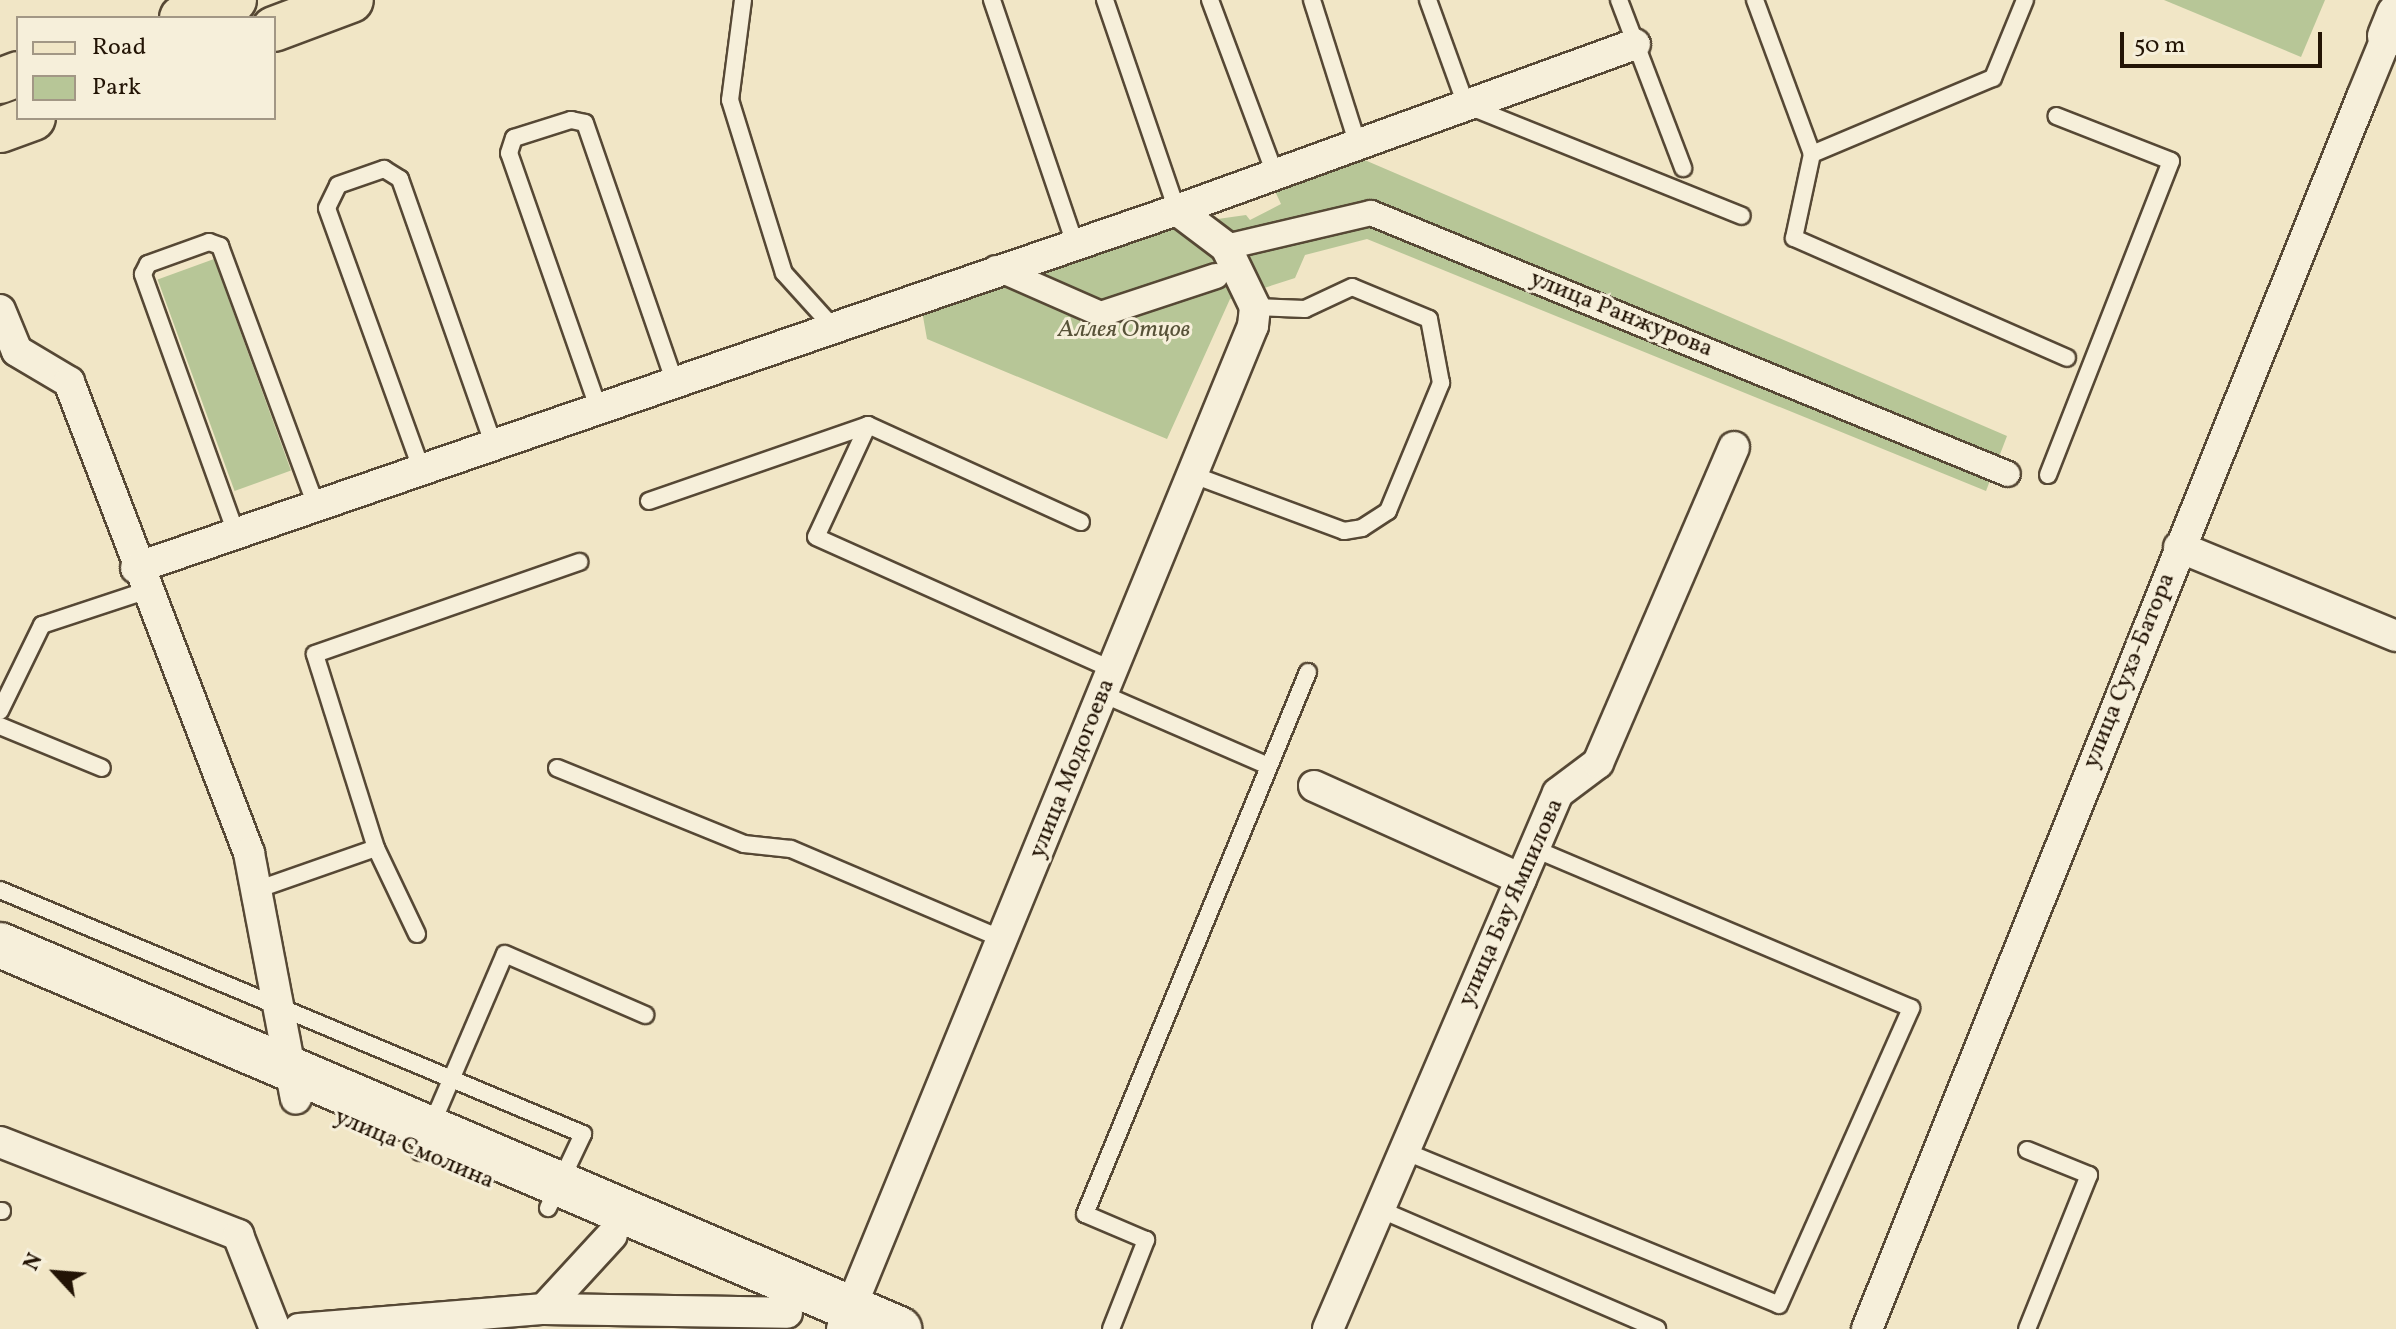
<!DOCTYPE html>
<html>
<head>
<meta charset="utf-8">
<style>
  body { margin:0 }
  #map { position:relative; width:2396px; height:1329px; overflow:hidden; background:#f1e6c6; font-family:Vollkorn,serif }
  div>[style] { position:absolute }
  .green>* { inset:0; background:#b7c697; transform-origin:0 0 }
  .roads { filter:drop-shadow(2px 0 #564835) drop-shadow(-2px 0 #564835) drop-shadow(0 2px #564835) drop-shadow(0 -2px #564835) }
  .service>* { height:16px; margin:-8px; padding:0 8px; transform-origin:8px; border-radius:8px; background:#f6efda }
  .pedestrian>* { height:24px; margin:-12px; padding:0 12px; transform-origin:12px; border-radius:12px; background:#f6efda }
  .minor>* { height:30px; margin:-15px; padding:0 15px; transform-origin:15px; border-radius:15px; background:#f6efda }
  .tertiary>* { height:38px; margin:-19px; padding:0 19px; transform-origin:19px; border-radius:19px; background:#f6efda }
  .secondary>* { height:44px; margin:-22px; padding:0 22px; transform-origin:22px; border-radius:22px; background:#f6efda }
  .primary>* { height:44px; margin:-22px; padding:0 22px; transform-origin:22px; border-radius:22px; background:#f1e6c6 }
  span { translate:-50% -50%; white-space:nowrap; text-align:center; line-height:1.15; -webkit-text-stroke:6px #f6efda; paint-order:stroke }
  .street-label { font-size:24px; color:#231405 }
  .park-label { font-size:24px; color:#575238; font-style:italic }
  .legend { position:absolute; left:16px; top:16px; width:260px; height:104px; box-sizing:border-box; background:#f6efda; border:2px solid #a29785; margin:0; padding:10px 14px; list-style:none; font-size:24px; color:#231405 }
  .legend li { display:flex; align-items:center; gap:16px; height:40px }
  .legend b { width:40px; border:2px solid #a29785 }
  .north { position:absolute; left:16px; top:1233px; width:80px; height:80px; -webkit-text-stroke:6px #f6efda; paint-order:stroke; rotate:296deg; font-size:22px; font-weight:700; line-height:32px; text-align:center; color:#231405 }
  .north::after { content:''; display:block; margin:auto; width:28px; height:36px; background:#231405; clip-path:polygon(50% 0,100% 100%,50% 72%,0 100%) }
  .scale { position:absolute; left:2120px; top:32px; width:202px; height:36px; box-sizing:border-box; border:4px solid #231405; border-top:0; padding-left:10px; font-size:24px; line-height:28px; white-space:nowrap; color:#231405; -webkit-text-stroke:6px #f6efda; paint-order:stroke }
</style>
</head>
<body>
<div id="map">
  <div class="green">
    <i style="clip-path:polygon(2164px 0,2325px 0,2301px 57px)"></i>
    <i style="clip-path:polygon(1346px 152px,2007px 436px,1986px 491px,1367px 239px,1305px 255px,1295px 278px,1230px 299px,1167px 439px,927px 339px,919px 294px,1175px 225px,1246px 215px,1250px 220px,1281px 204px,1274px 189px)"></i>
    <i style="left:214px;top:259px;width:225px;height:60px;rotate:70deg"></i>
  </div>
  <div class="roads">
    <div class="service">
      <i style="left:743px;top:0;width:101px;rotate:97.4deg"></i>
      <i style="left:730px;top:100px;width:181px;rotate:72.7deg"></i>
      <i style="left:784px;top:273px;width:70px;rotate:47.9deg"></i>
      <i style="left:992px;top:0;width:255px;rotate:71.2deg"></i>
      <i style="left:1105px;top:0;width:222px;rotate:71.1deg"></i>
      <i style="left:1210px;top:0;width:186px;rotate:69.5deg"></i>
      <i style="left:1312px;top:0;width:152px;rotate:72.4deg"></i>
      <i style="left:1428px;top:0;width:112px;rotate:70.1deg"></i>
      <i style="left:1466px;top:105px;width:297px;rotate:21.9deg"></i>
      <i style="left:1619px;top:0;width:180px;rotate:69.1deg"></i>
      <i style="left:1755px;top:0;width:164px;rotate:69.7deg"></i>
      <i style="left:1812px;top:154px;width:196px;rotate:-22.8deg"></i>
      <i style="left:1993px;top:78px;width:84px;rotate:-67.7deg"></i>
      <i style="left:1812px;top:154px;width:86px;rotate:102.1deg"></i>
      <i style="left:1794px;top:238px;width:298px;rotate:23.7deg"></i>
      <i style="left:598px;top:407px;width:269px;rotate:-109.3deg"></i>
      <i style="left:509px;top:153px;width:16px;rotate:-72deg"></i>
      <i style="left:514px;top:138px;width:60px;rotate:-17.5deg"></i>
      <i style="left:571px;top:120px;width:14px;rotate:12deg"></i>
      <i style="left:585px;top:123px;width:272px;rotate:70.9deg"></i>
      <i style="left:868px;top:425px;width:123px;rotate:114.9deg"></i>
      <i style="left:816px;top:537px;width:325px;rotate:24.1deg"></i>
      <i style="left:421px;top:468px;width:276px;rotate:-109.9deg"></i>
      <i style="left:327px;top:208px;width:25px;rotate:-64deg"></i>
      <i style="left:338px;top:185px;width:49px;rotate:-19.2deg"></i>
      <i style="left:384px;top:169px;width:19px;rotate:32deg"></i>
      <i style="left:400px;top:179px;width:280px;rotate:70.6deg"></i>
      <i style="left:2048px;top:475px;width:337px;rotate:-68.6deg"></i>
      <i style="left:2171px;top:161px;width:123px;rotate:-158.6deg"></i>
      <i style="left:1196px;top:476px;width:158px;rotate:20.4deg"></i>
      <i style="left:1344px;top:531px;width:18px;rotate:-9deg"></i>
      <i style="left:1362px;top:528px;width:31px;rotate:-33deg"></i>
      <i style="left:1388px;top:511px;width:139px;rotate:-67.5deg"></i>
      <i style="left:1441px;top:383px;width:65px;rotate:-100.6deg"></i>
      <i style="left:1429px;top:319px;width:83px;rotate:-157.4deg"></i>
      <i style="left:1352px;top:287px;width:52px;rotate:154.9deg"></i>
      <i style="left:1305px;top:309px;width:50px;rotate:-177.7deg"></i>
      <i style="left:649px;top:501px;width:232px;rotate:-19.1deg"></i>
      <i style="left:868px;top:425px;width:234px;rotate:24.5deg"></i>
      <i style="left:236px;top:533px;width:275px;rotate:-109.8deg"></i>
      <i style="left:143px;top:274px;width:11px;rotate:-63deg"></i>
      <i style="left:148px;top:264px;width:65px;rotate:-19.8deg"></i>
      <i style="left:209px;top:242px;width:12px;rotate:20deg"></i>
      <i style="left:220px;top:246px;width:276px;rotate:69.7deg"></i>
      <i style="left:1105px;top:695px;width:178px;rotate:23.5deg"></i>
      <i style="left:0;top:711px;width:96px;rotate:-64deg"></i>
      <i style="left:42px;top:625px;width:108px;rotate:-18.3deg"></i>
      <i style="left:0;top:726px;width:110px;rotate:22.4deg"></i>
      <i style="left:557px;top:768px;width:202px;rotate:22.1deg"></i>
      <i style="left:744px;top:844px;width:47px;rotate:6.1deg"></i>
      <i style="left:791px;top:849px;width:232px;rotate:23.1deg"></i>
      <i style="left:0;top:890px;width:632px;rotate:22.71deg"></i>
      <i style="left:583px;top:1134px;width:82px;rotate:115.3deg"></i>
      <i style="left:256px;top:890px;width:127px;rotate:-19.3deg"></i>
      <i style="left:417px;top:934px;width:95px;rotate:-115.5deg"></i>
      <i style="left:376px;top:848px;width:203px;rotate:-107.5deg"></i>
      <i style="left:315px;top:654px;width:280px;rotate:-19.2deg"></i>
      <i style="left:2027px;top:1150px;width:67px;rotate:22deg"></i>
      <i style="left:2089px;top:1175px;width:166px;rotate:111.9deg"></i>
      <i style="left:1404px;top:1151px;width:405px;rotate:22.3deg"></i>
      <i style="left:1779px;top:1305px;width:325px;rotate:-66deg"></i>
      <i style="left:1911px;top:1008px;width:409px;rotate:-157.1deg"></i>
      <i style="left:420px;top:1152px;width:215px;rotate:-66.8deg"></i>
      <i style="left:505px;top:954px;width:153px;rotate:23.5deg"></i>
      <i style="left:1379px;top:1209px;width:303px;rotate:23.3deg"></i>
      <i style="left:0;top:1211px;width:2px"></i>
      <i style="left:1111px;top:1329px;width:96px;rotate:-68.5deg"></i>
      <i style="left:1146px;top:1240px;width:66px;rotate:-156.9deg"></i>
      <i style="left:1085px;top:1214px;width:586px;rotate:-67.64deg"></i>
    </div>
    <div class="pedestrian">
      <i style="left:1226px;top:247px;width:149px;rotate:-13.2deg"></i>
      <i style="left:1371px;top:213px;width:688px;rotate:22.28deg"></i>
      <i style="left:996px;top:268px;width:115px;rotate:23.7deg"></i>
      <i style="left:1101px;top:314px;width:121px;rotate:-18.3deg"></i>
    </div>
    <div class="minor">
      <i style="left:0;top:310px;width:44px;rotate:67.5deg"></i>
      <i style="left:17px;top:351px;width:61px;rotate:30.8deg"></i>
      <i style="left:69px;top:382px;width:504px;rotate:69.08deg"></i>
      <i style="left:249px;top:853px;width:250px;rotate:79.2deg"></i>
      <i style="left:2179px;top:547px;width:235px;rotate:22.3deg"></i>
      <i style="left:136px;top:568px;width:1101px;rotate:-18.98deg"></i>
      <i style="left:1314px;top:786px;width:227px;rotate:24.2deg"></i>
      <i style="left:0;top:1142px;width:256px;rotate:21.3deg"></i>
      <i style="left:238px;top:1235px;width:101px;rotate:68.5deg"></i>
      <i style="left:544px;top:1309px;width:100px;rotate:-47.4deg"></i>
      <i style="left:299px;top:1329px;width:246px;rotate:-4.7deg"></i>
      <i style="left:544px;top:1309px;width:243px;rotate:0.9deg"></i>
      <i style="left:842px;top:1329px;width:1084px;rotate:-67.72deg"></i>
      <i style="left:1253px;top:326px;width:19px;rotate:-84deg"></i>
      <i style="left:1255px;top:307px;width:67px;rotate:-115.8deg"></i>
      <i style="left:1226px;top:247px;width:61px;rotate:-142.9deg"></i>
      <i style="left:1177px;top:210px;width:487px;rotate:-19.9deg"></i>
      <i style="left:1328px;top:1329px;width:583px;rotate:-66.78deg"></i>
      <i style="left:1558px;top:793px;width:50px;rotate:-36.9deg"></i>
      <i style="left:1598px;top:763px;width:344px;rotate:-66.7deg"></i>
      <i style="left:1867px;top:1329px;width:1328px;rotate:-68.11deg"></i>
      <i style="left:2362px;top:97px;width:66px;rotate:-67.7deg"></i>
      <i style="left:2387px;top:36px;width:10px;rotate:24deg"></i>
    </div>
    <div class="tertiary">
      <i style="left:2387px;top:36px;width:24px;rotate:-68deg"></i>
    </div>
    <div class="secondary">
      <i style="left:0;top:945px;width:978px;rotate:23.13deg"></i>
    </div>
    <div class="primary">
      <i style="left:182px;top:18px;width:55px;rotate:-19.1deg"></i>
      <i style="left:274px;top:29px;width:82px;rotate:-20.6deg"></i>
      <i style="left:0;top:81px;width:19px;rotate:-21deg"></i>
      <i style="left:0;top:130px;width:35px;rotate:-20deg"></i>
    </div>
  </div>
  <div class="street-label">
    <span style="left:1621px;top:315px;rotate:22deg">улица Ранжурова</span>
    <span style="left:2130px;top:671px;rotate:-68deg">улица Сухэ-Батора</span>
    <span style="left:1073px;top:769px;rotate:-68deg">улица Модогоева</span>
    <span style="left:1512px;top:903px;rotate:-66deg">улица Бау Ямпилова</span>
    <span style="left:414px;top:1150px;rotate:23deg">улица Смолина</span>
  </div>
  <div class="park-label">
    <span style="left:1124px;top:331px">Аллея Отцов</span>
  </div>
  <ul class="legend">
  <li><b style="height:10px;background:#f1e6c6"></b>Road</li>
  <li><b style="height:22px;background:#b7c697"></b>Park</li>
  </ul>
  <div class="north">N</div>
  <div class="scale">50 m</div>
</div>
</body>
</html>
